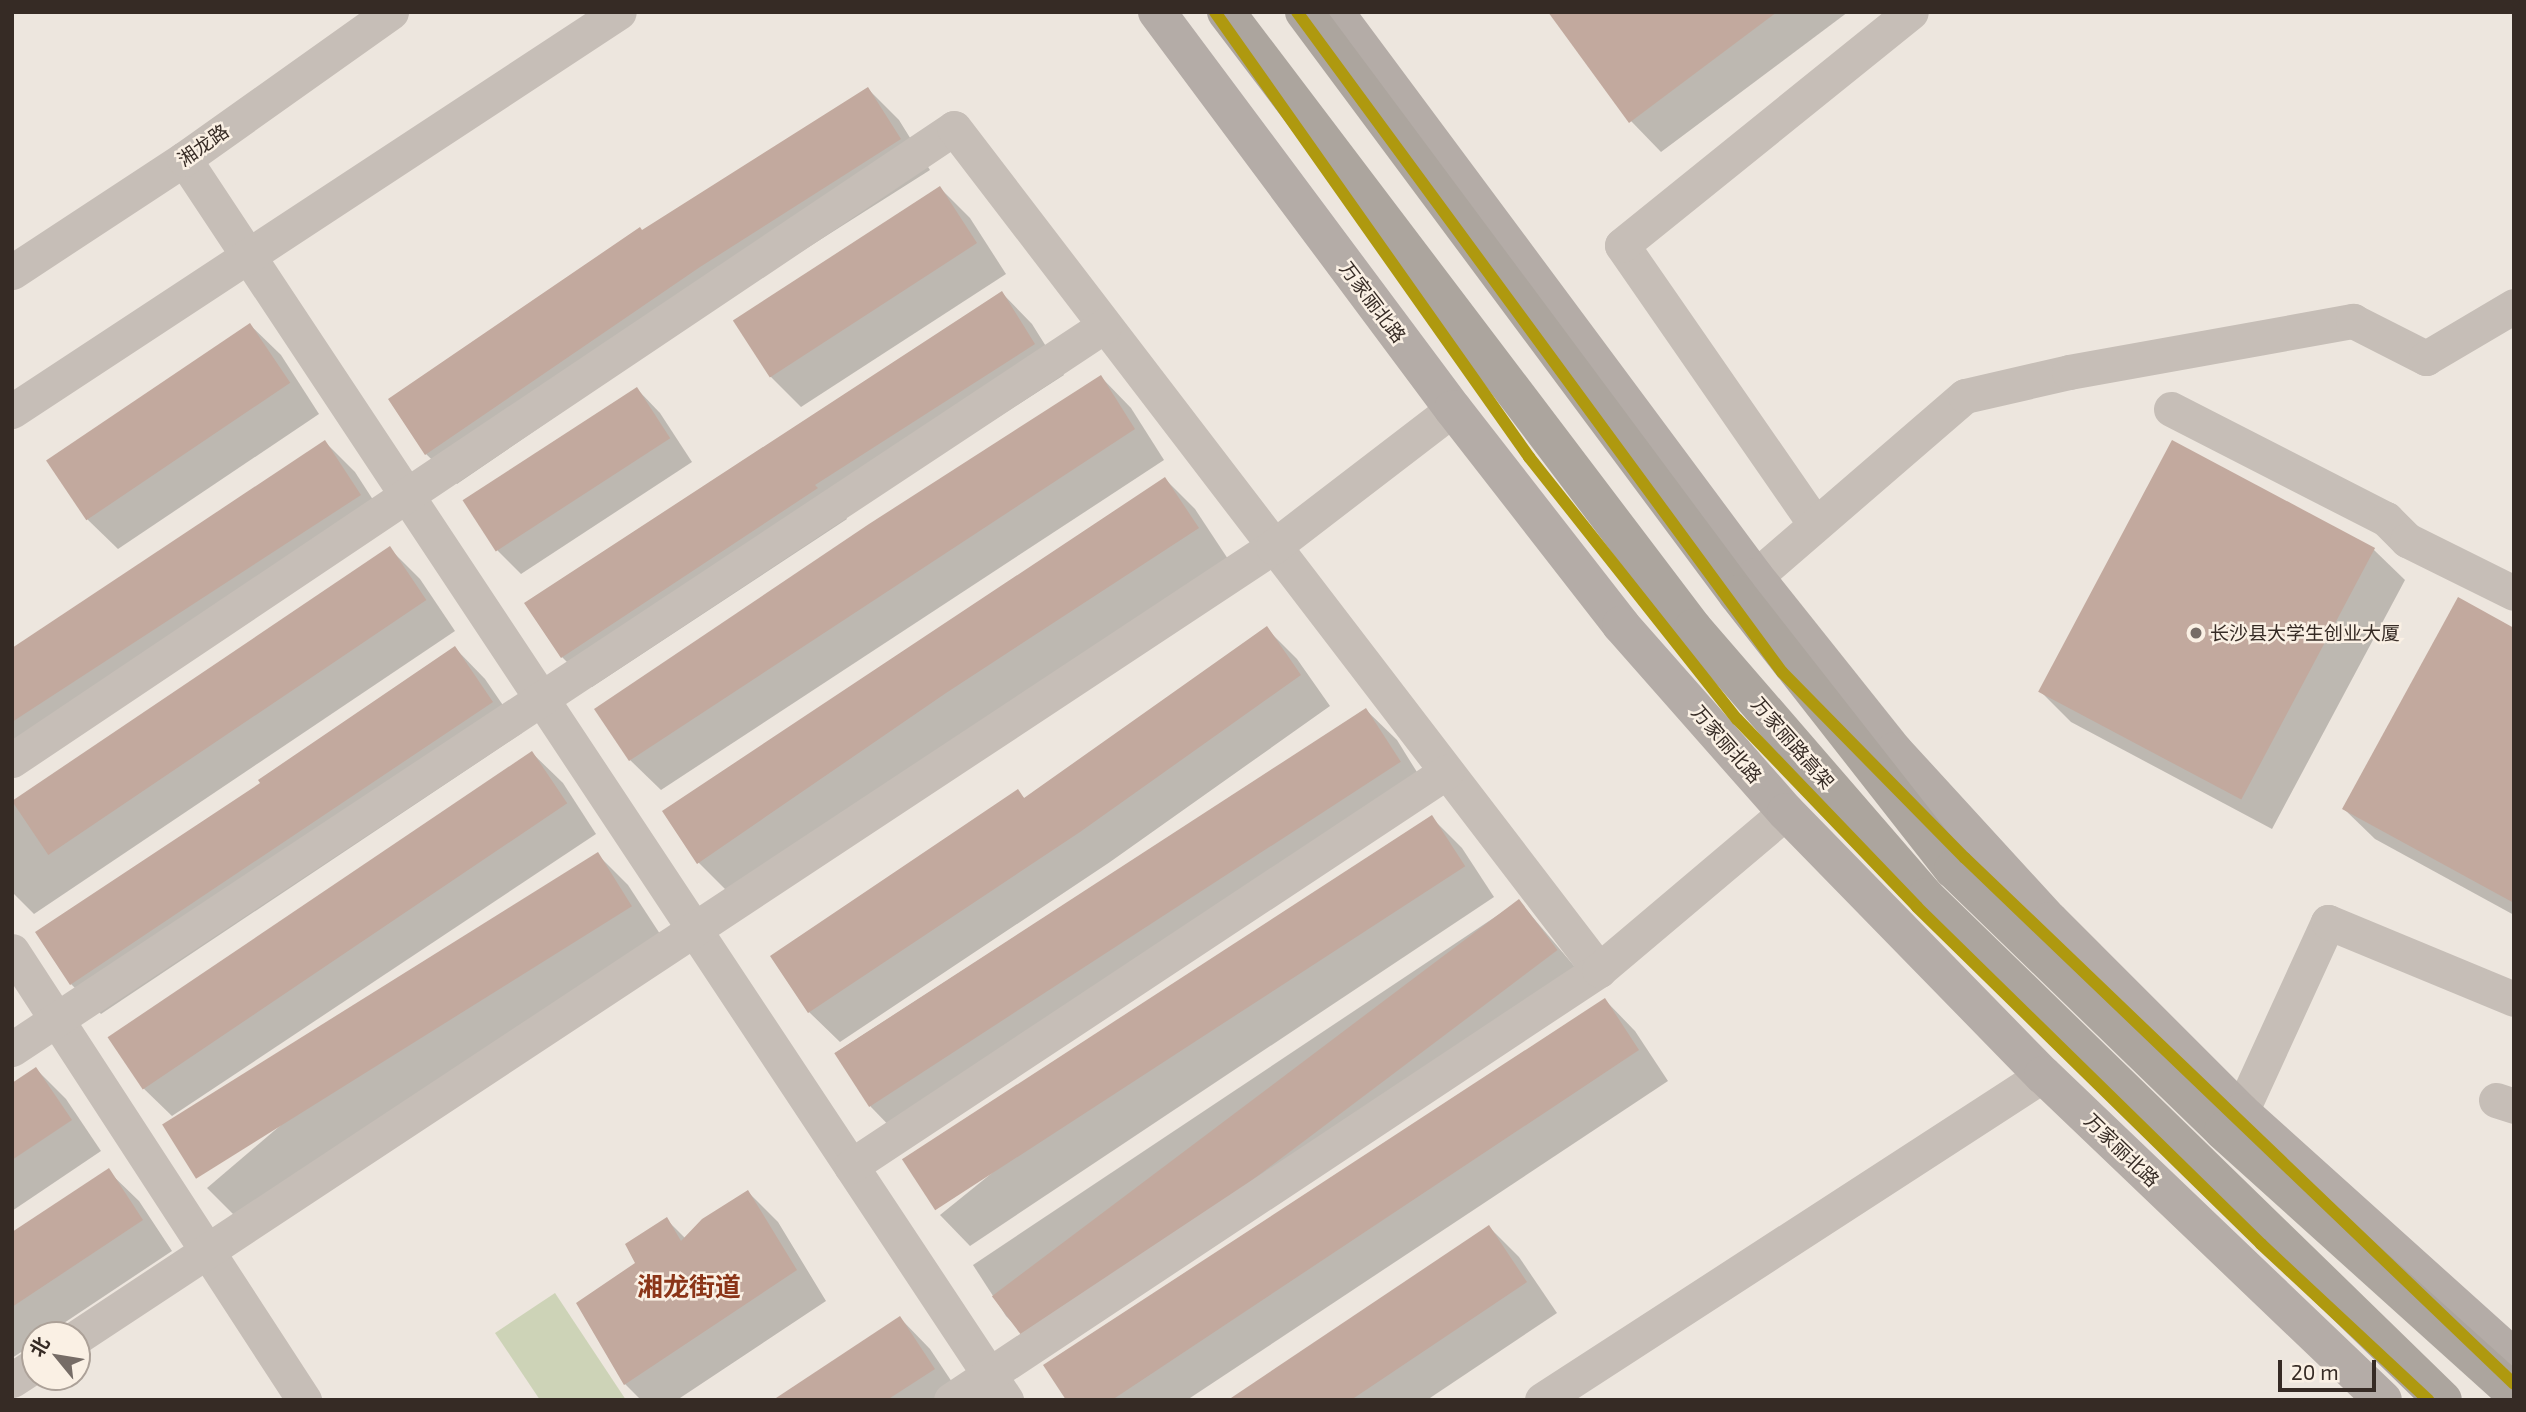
<!DOCTYPE html>
<html>
<head>
<meta charset="utf-8">
<style>
  body { margin:0 }
  #map { position:relative; width:2526px; height:1412px; overflow:hidden; background:#ede6de; font-family:"Exo 2","Noto Sans SC",sans-serif }
  div>[style] { position:absolute }
  .green>* { inset:0; background:#cdd3b7 }
  .shadow>* { inset:0; background:#0003 }
  .building>* { inset:0; background:#c2a99e; transform-origin:0 0 }
  .minor>* { height:35px; margin:-17.5px; padding:0 17.5px; transform-origin:17.5px; border-radius:17.5px; background:#c6beb7 }
  .major>* { height:38px; margin:-19px; padding:0 19px; transform-origin:19px; border-radius:19px; background:#b4aca7 }
  .highway>* { height:38px; margin:-19px; padding:0 19px; transform-origin:19px; border-radius:19px; background:#aca59e }
  .metro-1>* { height:12px; margin:-6px; padding:0 6px; transform-origin:6px; border-radius:6px; background:#af990f }
  .dots>* { width:19px; height:19px; translate:-50% -50%; box-sizing:border-box; border:4px solid #faf0e4; border-radius:50% }
  span { translate:-50% -50%; white-space:nowrap; text-align:center; line-height:1.15; -webkit-text-stroke:5px #faf0e4; paint-order:stroke }
  .street-label { font-size:19px; color:#362b25 }
  .poi-label { font-size:19px; color:#362b25 }
  .left { translate:0 -50%; text-align:left }
  .district-label { font-size:26px; color:#8b3518; font-weight:700 }
  .frame { position:absolute; inset:0; border:14px solid #362b25; pointer-events:none }
  .north { position:absolute; left:21px; top:1321px; width:70px; height:70px; box-sizing:border-box; background:#faf0e4; border:2px solid #aca198; border-radius:50%; rotate:300deg; font-size:19px; font-weight:700; line-height:28px; text-align:center; color:#362b25 }
  .north::after { content:''; display:block; margin:auto; width:24px; height:32px; background:#766c66; clip-path:polygon(50% 0,100% 100%,50% 72%,0 100%) }
  .scale { position:absolute; left:2278px; top:1360px; width:98px; height:32px; box-sizing:border-box; border:4px solid #362b25; border-top:0; padding-left:9px; font-size:21px; line-height:24px; white-space:nowrap; color:#362b25; -webkit-text-stroke:5px #faf0e4; paint-order:stroke }
</style>
</head>
<body>
<div id="map">
  <div class="green">
    <i style="clip-path:polygon(555px 1293px,626px 1400px,540px 1400px,495px 1333px)"></i>
  </div>
  <div class="shadow">
    <i style="clip-path:polygon(1550px 12px,1848px 12px,1661px 152px,1631px 121px)"></i>
    <i style="clip-path:polygon(868px 89px,899px 120px,930px 170px,730px 297px,457px 484px,426px 454px,642px 232px)"></i>
    <i style="clip-path:polygon(940px 188px,970px 218px,1006px 274px,801px 407px,770px 376px)"></i>
    <i style="clip-path:polygon(1002px 293px,1032px 324px,1064px 375px,845px 516px,847px 519px,592px 687px,562px 657px)"></i>
    <i style="clip-path:polygon(250px 325px,281px 355px,319px 414px,118px 549px,87px 519px)"></i>
    <i style="clip-path:polygon(1101px 377px,1131px 408px,1164px 460px,661px 790px,630px 760px)"></i>
    <i style="clip-path:polygon(637px 389px,660px 413px,692px 462px,521px 574px,498px 551px,466px 502px)"></i>
    <i style="clip-path:polygon(325px 442px,355px 472px,390px 526px,12px 772px,12px 649px)"></i>
    <i style="clip-path:polygon(2173px 443px,2374px 550px,2405px 580px,2272px 829px,2071px 722px,2040px 691px)"></i>
    <i style="clip-path:polygon(1165px 479px,1195px 509px,1228px 559px,729px 893px,699px 863px,664px 812px)"></i>
    <i style="clip-path:polygon(390px 549px,420px 579px,455px 631px,34px 914px,12px 892px,12px 803px)"></i>
    <i style="clip-path:polygon(1267px 629px,1297px 659px,1330px 706px,1110px 862px,840px 1042px,809px 1012px,1018px 792px,1025px 799px)"></i>
    <i style="clip-path:polygon(2514px 630px,2514px 915px,2375px 839px,2344px 809px)"></i>
    <i style="clip-path:polygon(455px 648px,485px 679px,522px 733px,101px 1014px,71px 984px,263px 784px)"></i>
    <i style="clip-path:polygon(1366px 710px,1397px 740px,1430px 793px,901px 1138px,871px 1107px,835px 1053px)"></i>
    <i style="clip-path:polygon(532px 753px,563px 783px,596px 834px,172px 1116px,141px 1086px)"></i>
    <i style="clip-path:polygon(1432px 818px,1462px 848px,1494px 897px,970px 1246px,940px 1215px)"></i>
    <i style="clip-path:polygon(598px 855px,628px 885px,662px 937px,237px 1218px,207px 1188px)"></i>
    <i style="clip-path:polygon(1519px 901px,1587px 981px,1036px 1347px,1006px 1316px,973px 1265px)"></i>
    <i style="clip-path:polygon(1605px 1000px,1635px 1031px,1668px 1081px,1187px 1400px,1068px 1400px)"></i>
    <i style="clip-path:polygon(36px 1069px,66px 1099px,101px 1151px,12px 1211px,12px 1085px)"></i>
    <i style="clip-path:polygon(108px 1171px,139px 1201px,172px 1251px,46px 1335px,35px 1335px,35px 1343px,12px 1358px,12px 1235px)"></i>
    <i style="clip-path:polygon(748px 1192px,778px 1222px,826px 1301px,677px 1400px,641px 1400px,625px 1384px,638px 1264px,667px 1220px,686px 1239px)"></i>
    <i style="clip-path:polygon(1489px 1227px,1519px 1257px,1557px 1313px,1427px 1400px,1231px 1400px)"></i>
    <i style="clip-path:polygon(900px 1318px,930px 1349px,964px 1400px,776px 1400px)"></i>
  </div>
  <div class="building">
    <i style="clip-path:polygon(1548px 12px,1777px 12px,1629px 123px)"></i>
    <i style="clip-path:polygon(868px 87px,901px 139px,700px 267px,425px 455px,388px 399px,640px 227px,642px 230px)"></i>
    <i style="left:940px;top:186px;width:68px;height:247px;rotate:57deg"></i>
    <i style="clip-path:polygon(1002px 291px,1035px 344px,815px 485px,818px 488px,561px 658px,524px 603px)"></i>
    <i style="left:250px;top:323px;width:72px;height:246px;rotate:56deg"></i>
    <i style="clip-path:polygon(1101px 375px,1135px 429px,629px 761px,594px 709px,869px 524px)"></i>
    <i style="left:637px;top:387px;width:61px;height:208px;rotate:57deg"></i>
    <i style="clip-path:polygon(325px 440px,361px 495px,12px 722px,12px 648px)"></i>
    <i style="left:2172px;top:440px;width:230px;height:285px;rotate:28deg"></i>
    <i style="clip-path:polygon(1165px 477px,1199px 528px,946px 693px,697px 864px,662px 811px)"></i>
    <i style="left:390px;top:546px;width:65px;height:456px;rotate:56deg"></i>
    <i style="clip-path:polygon(2458px 597px,2514px 628px,2514px 903px,2342px 809px)"></i>
    <i style="clip-path:polygon(1267px 626px,1301px 675px,1080px 832px,808px 1013px,770px 956px,1018px 789px,1024px 798px)"></i>
    <i style="clip-path:polygon(455px 646px,493px 702px,70px 985px,35px 932px,260px 783px,258px 780px)"></i>
    <i style="left:1366px;top:708px;width:64px;height:634px;rotate:57deg"></i>
    <i style="left:532px;top:751px;width:63px;height:512px;rotate:56deg"></i>
    <i style="left:1432px;top:815px;width:61px;height:632px;rotate:57deg"></i>
    <i style="left:598px;top:852px;width:64px;height:514px;rotate:58deg"></i>
    <i style="left:1519px;top:899px;width:64px;height:660px;rotate:53deg"></i>
    <i style="clip-path:polygon(1605px 998px,1639px 1050px,1112px 1400px,1066px 1400px,1043px 1365px)"></i>
    <i style="clip-path:polygon(36px 1067px,72px 1120px,12px 1160px,12px 1083px)"></i>
    <i style="clip-path:polygon(109px 1168px,143px 1220px,12px 1307px,12px 1232px)"></i>
    <i style="clip-path:polygon(748px 1190px,797px 1270px,624px 1385px,576px 1303px,635px 1263px,625px 1244px,667px 1217px,681px 1241px,702px 1219px)"></i>
    <i style="clip-path:polygon(1489px 1225px,1527px 1282px,1351px 1400px,1228px 1400px)"></i>
    <i style="clip-path:polygon(900px 1316px,935px 1369px,887px 1400px,773px 1400px)"></i>
  </div>
  <div class="minor">
    <i style="left:184px;top:159px;width:1489px;rotate:56.48deg"></i>
    <i style="left:12px;top:272px;width:206px;rotate:-33.3deg"></i>
    <i style="left:184px;top:159px;width:254px;rotate:-35.4deg"></i>
    <i style="left:2171px;top:409px;width:242px;rotate:27.1deg"></i>
    <i style="left:2386px;top:519px;width:30px;rotate:45deg"></i>
    <i style="left:2407px;top:540px;width:119px;rotate:26.4deg"></i>
    <i style="left:12px;top:411px;width:726px;rotate:-33.32deg"></i>
    <i style="left:1815px;top:524px;width:339px;rotate:-124.7deg"></i>
    <i style="left:1622px;top:245px;width:371px;rotate:-38.9deg"></i>
    <i style="left:1755px;top:577px;width:277px;rotate:-40.8deg"></i>
    <i style="left:1965px;top:396px;width:107px;rotate:-13deg"></i>
    <i style="left:2069px;top:372px;width:289px;rotate:-10.2deg"></i>
    <i style="left:2353px;top:321px;width:82px;rotate:26.9deg"></i>
    <i style="left:2426px;top:358px;width:102px;rotate:-30.6deg"></i>
    <i style="left:12px;top:760px;width:1134px;rotate:-33.86deg"></i>
    <i style="left:954px;top:128px;width:1061px;rotate:52.55deg"></i>
    <i style="left:12px;top:951px;width:536px;rotate:56.96deg"></i>
    <i style="left:12px;top:1049px;width:1310px;rotate:-33.51deg"></i>
    <i style="left:2496px;top:1100px;width:19px;rotate:18deg"></i>
    <i style="left:2241px;top:1112px;width:209px;rotate:-65.4deg"></i>
    <i style="left:2328px;top:922px;width:201px;rotate:22.5deg"></i>
    <i style="left:851px;top:1166px;width:714px;rotate:-33.51deg"></i>
    <i style="left:77px;top:1337px;width:1433px;rotate:-33.45deg"></i>
    <i style="left:1273px;top:547px;width:227px;rotate:-37.5deg"></i>
    <i style="left:12px;top:1380px;width:27px;rotate:-33deg"></i>
    <i style="left:951px;top:1400px;width:778px;rotate:-33.57deg"></i>
    <i style="left:1599px;top:970px;width:245px;rotate:-40.2deg"></i>
    <i style="left:1542px;top:1400px;width:597px;rotate:-32.97deg"></i>
  </div>
  <div class="major">
    <i style="left:1157px;top:12px;width:495px;rotate:53.3deg"></i>
    <i style="left:1453px;top:409px;width:274px;rotate:52.1deg"></i>
    <i style="left:1621px;top:625px;width:249px;rotate:48.6deg"></i>
    <i style="left:1786px;top:812px;width:368px;rotate:45.7deg"></i>
    <i style="left:2043px;top:1075px;width:470px;rotate:43.7deg"></i>
    <i style="left:1335px;top:12px;width:704px;rotate:53.37deg"></i>
    <i style="left:1755px;top:577px;width:223px;rotate:51.4deg"></i>
    <i style="left:1894px;top:751px;width:231px;rotate:47.5deg"></i>
    <i style="left:2050px;top:921px;width:270px;rotate:45deg"></i>
    <i style="left:2241px;top:1112px;width:367px;rotate:42deg"></i>
  </div>
  <div class="highway">
    <i style="left:1226px;top:12px;width:773px;rotate:52.83deg"></i>
    <i style="left:1693px;top:628px;width:356px;rotate:49.1deg"></i>
    <i style="left:1926px;top:897px;width:721px;rotate:44.21deg"></i>
    <i style="left:1304px;top:12px;width:725px;rotate:53.35deg"></i>
    <i style="left:1737px;top:594px;width:350px;rotate:51.9deg"></i>
    <i style="left:1953px;top:869px;width:376px;rotate:44.1deg"></i>
    <i style="left:2223px;top:1131px;width:392px;rotate:42deg"></i>
  </div>
  <div class="metro-1">
    <i style="left:1215px;top:12px;width:545px;rotate:54.79deg"></i>
    <i style="left:1529px;top:457px;width:335px;rotate:51.6deg"></i>
    <i style="left:1737px;top:719px;width:260px;rotate:46.2deg"></i>
    <i style="left:1917px;top:907px;width:482px;rotate:44.4deg"></i>
    <i style="left:2261px;top:1244px;width:229px;rotate:43deg"></i>
    <i style="left:1297px;top:12px;width:819px;rotate:53.69deg"></i>
    <i style="left:1782px;top:672px;width:261px;rotate:45.5deg"></i>
    <i style="left:1965px;top:858px;width:760px;rotate:43.77deg"></i>
  </div>
  <div class="dots">
    <i style="left:2196px;top:633px;background:#766c66"></i>
  </div>
  <div class="street-label">
    <span style="left:203px;top:145px;rotate:-35deg">湘龙路</span>
    <span style="left:1373px;top:302px;rotate:53deg">万家丽北路</span>
    <span style="left:1793px;top:743px;rotate:49deg">万家丽路高架</span>
    <span style="left:1727px;top:744px;rotate:49deg">万家丽北路</span>
    <span style="left:2122px;top:1150px;rotate:44deg">万家丽北路</span>
  </div>
  <div class="poi-label">
    <span class="left" style="left:2210px;top:633px">长沙县大学生创业大厦</span>
  </div>
  <div class="district-label">
    <span style="left:689px;top:1286px">湘龙街道</span>
  </div>
  <div class="frame"></div>
  <div class="north">北</div>
  <div class="scale">20 m</div>
</div>
</body>
</html>
